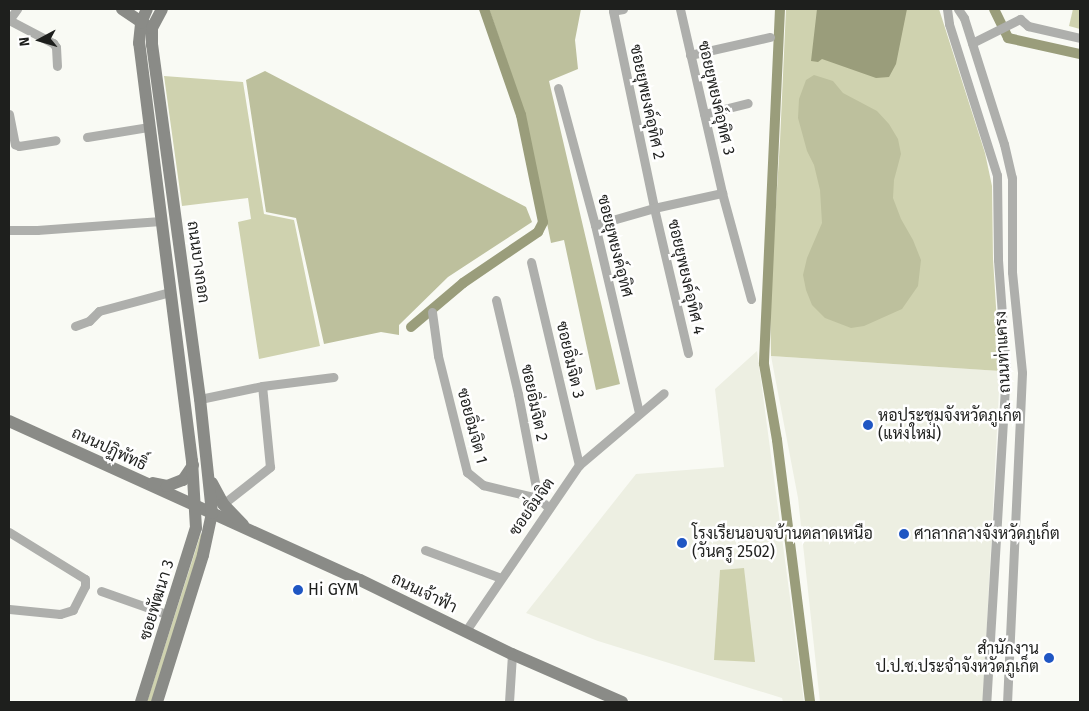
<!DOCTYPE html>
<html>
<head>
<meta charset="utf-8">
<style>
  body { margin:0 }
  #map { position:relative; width:1089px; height:711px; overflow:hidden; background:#f9faf4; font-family:"Fira Sans",Sarabun,sans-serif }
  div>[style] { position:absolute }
  .built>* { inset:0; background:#edefe2 }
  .green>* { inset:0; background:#cfd2af }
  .forest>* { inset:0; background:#bdc09d }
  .water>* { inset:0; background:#9a9d7b }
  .canal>* { height:10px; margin:-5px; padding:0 5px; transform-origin:5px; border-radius:5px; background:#9a9d7b }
  .street>* { height:9px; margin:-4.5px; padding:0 4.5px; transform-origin:4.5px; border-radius:4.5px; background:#aeafac }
  .secondary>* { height:12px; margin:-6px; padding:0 6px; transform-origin:6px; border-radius:6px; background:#8a8b87 }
  .dots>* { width:14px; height:14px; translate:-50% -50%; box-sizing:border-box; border:2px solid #fff; border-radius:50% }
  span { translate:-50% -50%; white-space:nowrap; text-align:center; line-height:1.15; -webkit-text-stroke:5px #fff; paint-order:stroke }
  .street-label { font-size:16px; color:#1e1f1d }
  .poi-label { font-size:16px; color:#1e1f1d }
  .left { translate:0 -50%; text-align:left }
  .right { translate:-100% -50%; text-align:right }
  .frame { position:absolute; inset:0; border:10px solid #1e1f1d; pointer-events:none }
  .north { position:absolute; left:15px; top:15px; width:50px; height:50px; -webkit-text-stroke:4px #fff; paint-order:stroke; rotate:264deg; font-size:14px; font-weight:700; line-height:20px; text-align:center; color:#1e1f1d }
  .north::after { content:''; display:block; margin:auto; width:18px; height:22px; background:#1e1f1d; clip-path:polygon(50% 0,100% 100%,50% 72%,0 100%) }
</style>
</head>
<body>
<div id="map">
  <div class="built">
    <i style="clip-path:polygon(757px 351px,804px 702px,783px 702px,782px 698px,598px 641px,526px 613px,636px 474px,724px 467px,715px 389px)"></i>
    <i style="clip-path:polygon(771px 356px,1000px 371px,983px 702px,820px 702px,798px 498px)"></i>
  </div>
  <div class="green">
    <i style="clip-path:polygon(786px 9px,939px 9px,985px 153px,992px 186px,993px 259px,1000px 371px,771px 356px,770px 300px,780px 141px)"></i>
    <i style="clip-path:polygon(1073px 9px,1080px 9px,1080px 29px,1069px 26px)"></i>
    <i style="clip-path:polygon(164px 76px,243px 82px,264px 214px,294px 220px,320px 346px,259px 359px,238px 222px,251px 219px,248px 198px,182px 206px)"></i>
    <i style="clip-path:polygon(201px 533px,203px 536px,153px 702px,147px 702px)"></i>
    <i style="clip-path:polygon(744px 568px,755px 662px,714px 660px,720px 570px)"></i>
  </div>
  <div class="forest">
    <i style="clip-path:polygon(489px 9px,581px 9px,575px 40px,578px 69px,549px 81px,620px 384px,596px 390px,564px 240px,551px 243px,525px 114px)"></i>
    <i style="clip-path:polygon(265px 71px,526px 207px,532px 222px,448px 277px,399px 325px,399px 335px,381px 332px,324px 344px,296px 218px,266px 212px,246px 80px)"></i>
    <i style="clip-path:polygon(814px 75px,833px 81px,843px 93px,877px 111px,889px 124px,898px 139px,901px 154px,894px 180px,893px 198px,901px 219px,913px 240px,921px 260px,918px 286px,902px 309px,864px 326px,851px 328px,825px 318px,812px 305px,806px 290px,803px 275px,807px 258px,822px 223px,820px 190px,814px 165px,807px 151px,798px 118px,799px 99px,806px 80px)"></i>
  </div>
  <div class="water">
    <i style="clip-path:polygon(817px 9px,907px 9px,896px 64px,889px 77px,876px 78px,822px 59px,818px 62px,811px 61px)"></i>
  </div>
  <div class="canal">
    <i style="left:780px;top:9px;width:355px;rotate:92.6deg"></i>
    <i style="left:764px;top:364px;width:77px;rotate:80.3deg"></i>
    <i style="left:777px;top:440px;width:264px;rotate:82.8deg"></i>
    <i style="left:994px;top:9px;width:32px;rotate:64deg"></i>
    <i style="left:1008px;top:38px;width:74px;rotate:12.5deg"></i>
    <i style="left:411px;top:327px;width:68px;rotate:-40.2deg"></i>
    <i style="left:463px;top:283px;width:91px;rotate:-34.2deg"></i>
    <i style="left:538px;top:232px;width:11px;rotate:-63deg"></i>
    <i style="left:543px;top:222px;width:109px;rotate:-101.6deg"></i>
    <i style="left:521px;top:115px;width:112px;rotate:-109.2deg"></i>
  </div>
  <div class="street">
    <i style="left:623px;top:9px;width:10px;rotate:169deg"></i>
    <i style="left:613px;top:11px;width:201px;rotate:78.2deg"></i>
    <i style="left:654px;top:208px;width:149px;rotate:76.8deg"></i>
    <i style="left:680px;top:9px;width:189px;rotate:77.1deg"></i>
    <i style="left:722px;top:193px;width:110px;rotate:74.7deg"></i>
    <i style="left:947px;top:9px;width:15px;rotate:82deg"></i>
    <i style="left:949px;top:24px;width:158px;rotate:72.4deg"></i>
    <i style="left:997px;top:175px;width:85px;rotate:89.3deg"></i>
    <i style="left:998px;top:260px;width:110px;rotate:85.8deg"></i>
    <i style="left:1006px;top:370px;width:333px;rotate:93.4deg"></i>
    <i style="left:958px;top:9px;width:11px;rotate:56deg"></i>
    <i style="left:964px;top:18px;width:132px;rotate:72.4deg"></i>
    <i style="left:1004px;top:144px;width:35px;rotate:77deg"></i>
    <i style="left:1012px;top:178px;width:94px;rotate:90deg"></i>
    <i style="left:1012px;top:272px;width:101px;rotate:84.3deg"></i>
    <i style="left:1022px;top:373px;width:329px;rotate:92.6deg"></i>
    <i style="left:9px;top:20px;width:50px;rotate:27.6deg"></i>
    <i style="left:53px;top:43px;width:5px;rotate:53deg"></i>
    <i style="left:56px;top:47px;width:19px;rotate:87deg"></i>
    <i style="left:9px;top:20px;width:14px;rotate:-54deg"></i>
    <i style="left:972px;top:43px;width:54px;rotate:-26.6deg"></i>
    <i style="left:1020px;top:19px;width:11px;rotate:41deg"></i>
    <i style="left:1028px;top:26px;width:53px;rotate:13deg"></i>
    <i style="left:690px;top:55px;width:82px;rotate:-12.7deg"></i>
    <i style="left:558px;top:88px;width:142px;rotate:74.9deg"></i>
    <i style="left:595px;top:225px;width:192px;rotate:76.8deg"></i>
    <i style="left:9px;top:114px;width:31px;rotate:79deg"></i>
    <i style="left:15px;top:144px;width:4px;rotate:27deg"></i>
    <i style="left:19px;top:146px;width:37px;rotate:-9deg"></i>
    <i style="left:704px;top:114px;width:45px;rotate:-14deg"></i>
    <i style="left:87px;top:137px;width:63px;rotate:-9.2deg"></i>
    <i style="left:595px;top:225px;width:61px;rotate:-16.1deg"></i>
    <i style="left:654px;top:208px;width:70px;rotate:-12.4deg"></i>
    <i style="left:9px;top:230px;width:28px"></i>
    <i style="left:37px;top:230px;width:124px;rotate:-4.2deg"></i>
    <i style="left:531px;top:262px;width:209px;rotate:76.7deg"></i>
    <i style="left:496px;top:300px;width:97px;rotate:76.8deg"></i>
    <i style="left:518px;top:394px;width:106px;rotate:79.1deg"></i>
    <i style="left:538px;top:498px;width:15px;rotate:42deg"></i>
    <i style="left:432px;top:312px;width:44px;rotate:82.2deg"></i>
    <i style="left:438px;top:356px;width:120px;rotate:76deg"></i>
    <i style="left:467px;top:472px;width:21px;rotate:39deg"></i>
    <i style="left:483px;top:485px;width:57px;rotate:13.3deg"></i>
    <i style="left:75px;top:326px;width:15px;rotate:-20deg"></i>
    <i style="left:89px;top:321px;width:14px;rotate:-45deg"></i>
    <i style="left:99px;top:311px;width:73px;rotate:-15deg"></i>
    <i style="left:200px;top:399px;width:63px;rotate:-11.8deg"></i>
    <i style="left:262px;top:386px;width:72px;rotate:-7.2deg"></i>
    <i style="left:223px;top:504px;width:60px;rotate:-38.2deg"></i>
    <i style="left:270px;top:467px;width:81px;rotate:-95.6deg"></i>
    <i style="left:9px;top:532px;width:89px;rotate:31.7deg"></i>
    <i style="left:85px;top:579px;width:7px;rotate:90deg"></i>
    <i style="left:85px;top:586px;width:27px;rotate:117deg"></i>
    <i style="left:73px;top:610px;width:14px;rotate:163deg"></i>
    <i style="left:60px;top:614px;width:51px;rotate:-174.4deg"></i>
    <i style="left:425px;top:550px;width:81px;rotate:20.2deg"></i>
    <i style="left:101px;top:591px;width:72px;rotate:19.4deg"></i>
    <i style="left:465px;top:632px;width:202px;rotate:-55.7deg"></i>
    <i style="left:579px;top:465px;width:111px;rotate:-40.3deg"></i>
    <i style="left:509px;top:702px;width:48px;rotate:-86.4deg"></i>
  </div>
  <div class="secondary">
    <i style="left:122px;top:9px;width:30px;rotate:34deg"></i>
    <i style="left:9px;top:421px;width:385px;rotate:24.4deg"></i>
    <i style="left:360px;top:580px;width:169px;rotate:26deg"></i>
    <i style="left:512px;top:654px;width:120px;rotate:23.6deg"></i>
    <i style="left:153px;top:483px;width:14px;rotate:12deg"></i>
    <i style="left:167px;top:486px;width:17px;rotate:-21deg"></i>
    <i style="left:183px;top:480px;width:18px;rotate:-56deg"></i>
    <i style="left:212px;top:483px;width:24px;rotate:62deg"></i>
    <i style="left:223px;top:504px;width:29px;rotate:46deg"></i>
    <i style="left:141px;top:702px;width:182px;rotate:-72.5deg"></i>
    <i style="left:196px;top:528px;width:67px;rotate:-93.4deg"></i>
    <i style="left:192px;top:461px;width:421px;rotate:-97.2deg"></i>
    <i style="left:139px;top:43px;width:20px;rotate:-84deg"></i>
    <i style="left:141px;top:23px;width:15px;rotate:-67deg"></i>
    <i style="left:157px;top:702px;width:154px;rotate:-72.6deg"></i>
    <i style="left:203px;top:555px;width:43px;rotate:-77.9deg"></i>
    <i style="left:212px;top:513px;width:115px;rotate:-96deg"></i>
    <i style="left:200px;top:399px;width:357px;rotate:-97.7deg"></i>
    <i style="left:152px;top:45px;width:17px;rotate:-90deg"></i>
    <i style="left:152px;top:28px;width:21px;rotate:-62deg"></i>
  </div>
  <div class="dots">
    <i style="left:868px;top:425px;background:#1f56c3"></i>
    <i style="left:904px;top:534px;background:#1f56c3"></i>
    <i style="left:682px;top:543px;background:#1f56c3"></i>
    <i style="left:298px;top:590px;background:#1f56c3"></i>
    <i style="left:1049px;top:658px;background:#1f56c3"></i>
  </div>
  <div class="street-label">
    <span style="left:716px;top:98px;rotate:77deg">ซอยยุพยงค์อุทิศ 3</span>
    <span style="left:647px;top:102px;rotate:78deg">ซอยยุพยงค์อุทิศ 2</span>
    <span style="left:615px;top:246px;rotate:76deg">ซอยยุพยงค์อุทิศ</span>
    <span style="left:198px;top:262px;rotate:82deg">ถนนบางกอก</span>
    <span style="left:686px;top:277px;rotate:77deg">ซอยยุพยงค์อุทิศ 4</span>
    <span style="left:1003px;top:352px;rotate:-93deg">ถนนท่าแครง</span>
    <span style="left:570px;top:360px;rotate:77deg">ซอยอิ่มจิต 3</span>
    <span style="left:534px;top:403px;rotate:78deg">ซอยอิ่มจิต 2</span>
    <span style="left:472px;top:426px;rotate:75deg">ซอยอิ่มจิต 1</span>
    <span style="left:109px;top:449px;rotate:25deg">ถนนปฏิพัทธิ์</span>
    <span style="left:532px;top:507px;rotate:-55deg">ซอยอิ่มจิต</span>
    <span style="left:424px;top:593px;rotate:26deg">ถนนเจ้าฟ้า</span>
    <span style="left:157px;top:600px;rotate:-73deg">ซอยพัฒนา 3</span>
  </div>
  <div class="poi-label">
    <span class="left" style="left:878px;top:425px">หอประชุมจังหวัดภูเก็ต<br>(แห่งใหม่)</span>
    <span class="left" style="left:692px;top:543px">โรงเรียนอบจบ้านตลาดเหนือ<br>(วันครู 2502)</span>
    <span class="left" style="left:914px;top:534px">ศาลากลางจังหวัดภูเก็ต</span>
    <span class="left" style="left:308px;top:590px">Hi GYM</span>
    <span class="right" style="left:1039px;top:658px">สำนักงาน<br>ป.ป.ช.ประจำจังหวัดภูเก็ต</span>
  </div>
  <div class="frame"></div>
  <div class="north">N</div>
</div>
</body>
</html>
